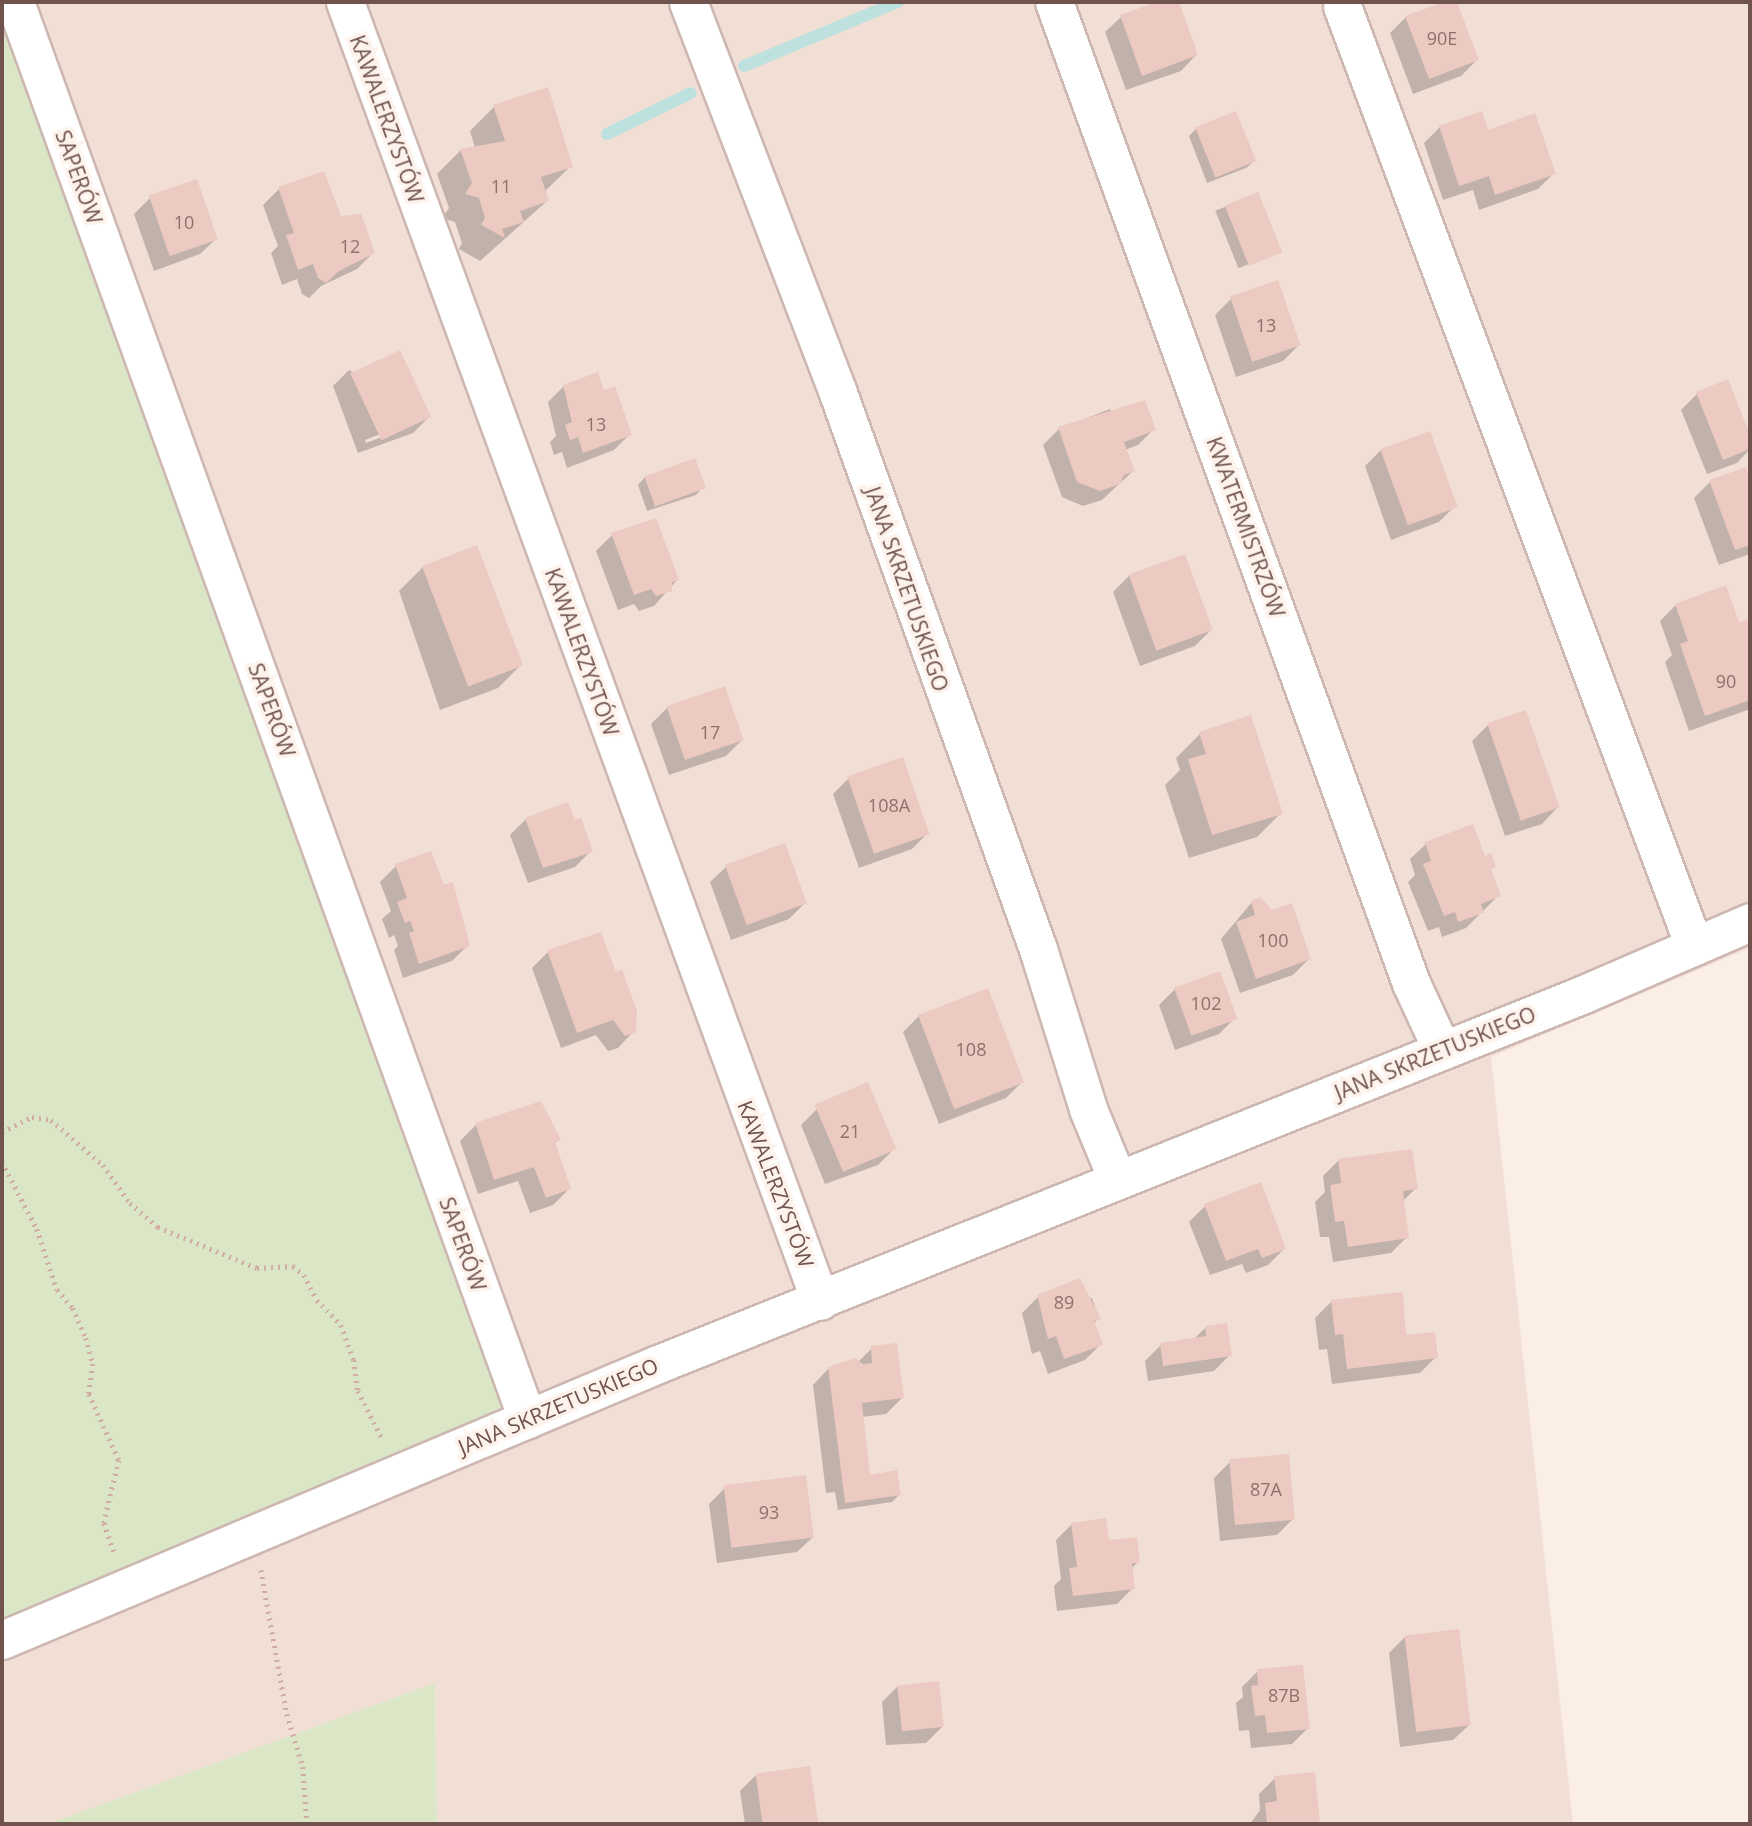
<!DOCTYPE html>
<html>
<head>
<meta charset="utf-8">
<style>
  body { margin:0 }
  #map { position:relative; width:1752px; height:1826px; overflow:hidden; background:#faeee7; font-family:"Open Sans",sans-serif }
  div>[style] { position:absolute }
  .residential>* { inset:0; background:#f1dfd6 }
  .green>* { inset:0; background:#dae6c6 }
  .shadow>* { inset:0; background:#0003; transform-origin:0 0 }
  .stream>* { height:12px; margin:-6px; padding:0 6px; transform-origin:6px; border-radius:6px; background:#bde1df }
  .building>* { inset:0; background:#ecc9c1; transform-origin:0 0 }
  .path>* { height:4.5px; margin-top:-2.25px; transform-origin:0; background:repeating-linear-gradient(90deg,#d1aca4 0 2px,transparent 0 7px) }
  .roads { filter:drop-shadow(2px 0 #cdb7b1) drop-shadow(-2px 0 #cdb7b1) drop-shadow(0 2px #cdb7b1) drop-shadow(0 -2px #cdb7b1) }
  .minor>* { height:37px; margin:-18.5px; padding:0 18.5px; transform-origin:18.5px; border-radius:18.5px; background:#fff }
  span { translate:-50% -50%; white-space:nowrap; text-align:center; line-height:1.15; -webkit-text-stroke:7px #fdf3ec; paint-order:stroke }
  .number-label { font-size:18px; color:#90706b }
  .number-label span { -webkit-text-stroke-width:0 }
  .street-label { font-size:21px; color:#71534e }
  .frame { position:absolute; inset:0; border:4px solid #71534e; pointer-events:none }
</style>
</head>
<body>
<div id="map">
  <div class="residential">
    <i style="clip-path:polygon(2px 2px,1750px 2px,1750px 948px,1491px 1057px,1573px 1824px,437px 1824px,435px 1683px,48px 1824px,2px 1824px)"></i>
  </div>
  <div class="green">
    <i style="clip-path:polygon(2px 2px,527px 1419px,2px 1640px)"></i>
    <i style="clip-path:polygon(435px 1683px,437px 1824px,48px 1824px)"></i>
  </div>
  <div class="shadow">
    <i style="clip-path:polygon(1162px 2px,1177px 2px,1196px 55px,1181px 71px,1126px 90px,1105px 32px,1121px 17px)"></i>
    <i style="clip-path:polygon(1449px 2px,1455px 2px,1477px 60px,1461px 76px,1413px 94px,1390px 33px,1406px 17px)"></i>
    <i style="clip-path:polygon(494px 107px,571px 166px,544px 192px,547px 201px,480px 261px,459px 249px,462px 243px,455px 222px,442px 218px,449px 208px,437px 174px,461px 150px,475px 148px,470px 131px)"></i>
    <i style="clip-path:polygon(1440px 127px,1487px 132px,1554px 173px,1538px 189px,1479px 210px,1473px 190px,1443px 200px,1424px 143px)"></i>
    <i style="clip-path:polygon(1196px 129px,1254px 161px,1246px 168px,1207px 183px,1189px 136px)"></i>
    <i style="clip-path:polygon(279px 189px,340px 218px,373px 253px,357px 269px,321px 286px,309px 298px,302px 294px,297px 279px,282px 285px,271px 253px,278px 246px,263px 205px)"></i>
    <i style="left:1257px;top:194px;width:62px;height:45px;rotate:68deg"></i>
    <i style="clip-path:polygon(150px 198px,216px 239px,200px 254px,154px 271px,134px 214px)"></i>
    <i style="clip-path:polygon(1231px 299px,1299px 345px,1283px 361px,1236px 377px,1215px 315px)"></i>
    <i style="clip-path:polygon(evenodd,349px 370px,429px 417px,413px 433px,358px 453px,333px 386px,349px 370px,411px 422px,411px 426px,366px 443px,365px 440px,411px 422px)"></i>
    <i style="clip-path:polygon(1727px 382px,1750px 449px,1737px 463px,1707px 474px,1681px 410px,1697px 394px)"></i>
    <i style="clip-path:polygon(564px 386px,603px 392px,630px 434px,614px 450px,567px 468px,562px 452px,554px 455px,550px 442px,556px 436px,548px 402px)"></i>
    <i style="clip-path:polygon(1110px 409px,1112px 414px,1154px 429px,1138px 445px,1125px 450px,1133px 471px,1102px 500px,1083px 506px,1062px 497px,1043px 445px,1059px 429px)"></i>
    <i style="clip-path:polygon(1381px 450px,1455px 506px,1439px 522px,1391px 540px,1365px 466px)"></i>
    <i style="clip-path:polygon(1745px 469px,1750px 484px,1750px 554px,1719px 565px,1694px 498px,1710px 482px)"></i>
    <i style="clip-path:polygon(645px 477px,703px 487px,696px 495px,647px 511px,638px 485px)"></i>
    <i style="clip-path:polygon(612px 535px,677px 580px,654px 606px,639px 611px,634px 604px,618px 610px,596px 551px)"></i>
    <i style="clip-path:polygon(1184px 556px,1211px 630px,1195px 646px,1140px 666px,1113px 592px,1129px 576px)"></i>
    <i style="clip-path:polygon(423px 567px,522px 664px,498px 688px,440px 710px,399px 591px)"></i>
    <i style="clip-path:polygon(1676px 605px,1738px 624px,1746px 622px,1750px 634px,1750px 709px,1689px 731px,1665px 662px,1672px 655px,1660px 621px)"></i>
    <i style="clip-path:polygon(667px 708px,742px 740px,726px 756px,669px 775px,651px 724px)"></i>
    <i style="clip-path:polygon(1488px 725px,1557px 808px,1542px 824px,1505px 836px,1472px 741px)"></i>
    <i style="clip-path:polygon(1200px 734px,1281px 813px,1257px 837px,1189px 858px,1165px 785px,1180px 770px,1176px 758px)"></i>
    <i style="clip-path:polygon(849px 778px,928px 833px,912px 849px,859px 868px,833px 794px)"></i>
    <i style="clip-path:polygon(526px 819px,591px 851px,575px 867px,528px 883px,510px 835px)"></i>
    <i style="clip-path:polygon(1426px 844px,1484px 858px,1494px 866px,1490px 871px,1499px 895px,1466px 928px,1442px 937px,1439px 927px,1428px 931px,1408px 882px,1415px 875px,1410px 859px)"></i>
    <i style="clip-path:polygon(396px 866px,468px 945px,452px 961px,403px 978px,394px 950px,398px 946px,394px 935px,389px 938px,382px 919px,391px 911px,380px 882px)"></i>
    <i style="clip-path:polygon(726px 867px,805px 903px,789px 919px,731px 940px,710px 882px)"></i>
    <i style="clip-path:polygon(1252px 902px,1309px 959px,1293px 975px,1240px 993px,1221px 939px)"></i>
    <i style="clip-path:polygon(548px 952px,634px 1031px,618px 1048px,608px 1051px,596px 1035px,561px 1048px,532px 968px)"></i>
    <i style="clip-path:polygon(1175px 989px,1235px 1018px,1219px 1034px,1175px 1050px,1159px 1005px)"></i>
    <i style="clip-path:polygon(919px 1016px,1022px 1082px,1006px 1098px,939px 1124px,903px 1032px)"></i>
    <i style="clip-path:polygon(817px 1109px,894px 1149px,878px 1165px,825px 1184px,801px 1125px)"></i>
    <i style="clip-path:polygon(476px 1125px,558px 1140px,554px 1145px,569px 1189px,553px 1205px,530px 1213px,518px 1181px,478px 1194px,460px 1141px)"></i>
    <i style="clip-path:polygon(1339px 1160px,1416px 1188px,1402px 1202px,1407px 1237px,1391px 1253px,1333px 1262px,1329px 1237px,1320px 1237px,1315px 1202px,1325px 1192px,1323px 1176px)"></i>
    <i style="clip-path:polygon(1205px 1206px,1284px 1249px,1268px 1265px,1246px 1273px,1242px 1264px,1210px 1275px,1189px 1222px)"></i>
    <i style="clip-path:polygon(1038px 1297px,1092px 1298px,1099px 1318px,1093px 1324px,1101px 1344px,1085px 1360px,1048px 1374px,1040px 1351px,1032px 1354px,1022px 1313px)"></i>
    <i style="clip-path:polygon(1331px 1302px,1404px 1337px,1436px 1357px,1420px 1373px,1332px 1384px,1327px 1349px,1319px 1350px,1315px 1318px)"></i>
    <i style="clip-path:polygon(1206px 1327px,1230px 1355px,1214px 1371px,1148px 1381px,1145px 1361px,1161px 1345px,1193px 1340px)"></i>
    <i style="clip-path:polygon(872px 1348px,902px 1398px,886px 1414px,862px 1417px,868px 1476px,899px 1495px,892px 1502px,838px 1510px,835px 1492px,826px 1493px,813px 1385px,829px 1368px,858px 1362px)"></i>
    <i style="clip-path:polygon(1230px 1462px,1293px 1519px,1277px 1535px,1220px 1541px,1214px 1478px)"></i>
    <i style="clip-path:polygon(725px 1488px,813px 1537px,797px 1552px,717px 1563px,709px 1504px)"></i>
    <i style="clip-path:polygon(1072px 1524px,1138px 1562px,1131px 1569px,1133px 1588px,1117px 1604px,1057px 1611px,1054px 1586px,1061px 1579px,1056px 1540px)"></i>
    <i style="clip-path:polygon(1405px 1637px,1469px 1725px,1453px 1740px,1400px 1747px,1389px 1653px)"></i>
    <i style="clip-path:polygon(1258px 1671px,1308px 1728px,1292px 1744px,1251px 1748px,1249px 1730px,1239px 1731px,1236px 1703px,1243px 1697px,1242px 1687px)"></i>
    <i style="clip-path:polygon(898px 1686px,942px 1727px,926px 1743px,886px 1745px,882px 1702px)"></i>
    <i style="clip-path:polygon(809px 1768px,817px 1824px,745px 1824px,740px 1791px,756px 1775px)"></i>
    <i style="clip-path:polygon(1313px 1774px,1318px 1824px,1250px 1824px,1260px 1810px,1259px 1794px,1275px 1778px)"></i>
  </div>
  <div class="stream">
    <i style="left:744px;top:66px;width:167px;rotate:-22.6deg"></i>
    <i style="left:607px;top:134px;width:93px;rotate:-26deg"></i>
  </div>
  <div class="building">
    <i style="clip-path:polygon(1157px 2px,1179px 2px,1198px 55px,1142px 76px,1120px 15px)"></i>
    <i style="clip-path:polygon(1444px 2px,1457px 2px,1479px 60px,1429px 79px,1405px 16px)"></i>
    <i style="clip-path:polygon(548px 87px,573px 167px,541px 177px,549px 201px,520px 211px,524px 222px,502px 229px,505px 238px,481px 225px,485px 218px,479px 198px,465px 194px,472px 183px,460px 149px,505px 141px,493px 105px)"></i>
    <i style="left:1236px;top:111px;width:54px;height:44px;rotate:68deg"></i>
    <i style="clip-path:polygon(1482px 111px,1488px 130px,1535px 113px,1556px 174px,1495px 195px,1489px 176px,1459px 186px,1439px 126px)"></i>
    <i style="clip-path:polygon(324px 171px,341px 216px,361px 214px,375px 253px,339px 271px,326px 283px,318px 278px,313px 264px,298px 270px,286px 235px,294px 233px,278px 187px)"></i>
    <i style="left:197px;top:179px;width:64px;height:51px;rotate:71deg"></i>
    <i style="left:1258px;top:192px;width:65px;height:36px;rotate:68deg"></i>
    <i style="left:1278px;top:280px;width:69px;height:51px;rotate:71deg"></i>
    <i style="left:400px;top:350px;width:74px;height:55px;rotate:65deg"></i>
    <i style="clip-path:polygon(598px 372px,604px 390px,615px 386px,632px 435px,583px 453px,578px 437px,570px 440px,565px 425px,572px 422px,563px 385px)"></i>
    <i style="clip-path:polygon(1728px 379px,1750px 435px,1750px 449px,1723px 460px,1696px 392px)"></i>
    <i style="clip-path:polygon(1145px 400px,1156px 430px,1124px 442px,1135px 471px,1124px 475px,1120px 484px,1100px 491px,1077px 482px,1058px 427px)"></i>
    <i style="left:1430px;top:431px;width:81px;height:53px;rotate:70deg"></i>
    <i style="left:695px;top:458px;width:32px;height:54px;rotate:70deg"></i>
    <i style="clip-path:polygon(1746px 467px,1750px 479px,1750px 545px,1735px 550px,1709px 480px)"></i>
    <i style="clip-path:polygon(656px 518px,679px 580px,672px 582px,672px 591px,656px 596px,651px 589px,634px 595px,611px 533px)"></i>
    <i style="left:477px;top:545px;width:129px;height:59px;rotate:69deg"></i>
    <i style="left:1185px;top:554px;width:81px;height:60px;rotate:70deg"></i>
    <i style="clip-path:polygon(1726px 585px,1739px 622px,1747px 620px,1750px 629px,1750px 700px,1705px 716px,1680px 644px,1688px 641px,1675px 604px)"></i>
    <i style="left:725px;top:686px;width:57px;height:62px;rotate:71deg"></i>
    <i style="left:1526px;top:710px;width:103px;height:41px;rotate:71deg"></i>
    <i style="clip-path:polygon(1251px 715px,1283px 814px,1212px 835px,1188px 759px,1206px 754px,1199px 732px)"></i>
    <i style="left:903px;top:757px;width:82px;height:59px;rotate:71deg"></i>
    <i style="clip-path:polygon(568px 802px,575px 820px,581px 818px,593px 852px,543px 868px,525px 818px)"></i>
    <i style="clip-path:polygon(1473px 824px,1485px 856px,1491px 853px,1496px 867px,1491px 869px,1501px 896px,1481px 904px,1484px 913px,1458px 922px,1455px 912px,1444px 916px,1423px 864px,1431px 861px,1425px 842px)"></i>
    <i style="left:785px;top:843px;width:64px;height:64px;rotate:70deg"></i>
    <i style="clip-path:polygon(431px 851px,444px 885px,453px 882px,470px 946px,419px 964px,409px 933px,414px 931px,410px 921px,405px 923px,397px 902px,407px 898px,395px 864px)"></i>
    <i style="clip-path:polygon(1260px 897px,1272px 910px,1292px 903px,1311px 959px,1256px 979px,1236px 922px,1255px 915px,1251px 901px)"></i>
    <i style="clip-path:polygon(601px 932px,616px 972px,622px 969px,637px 1011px,636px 1032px,625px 1036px,613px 1020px,577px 1033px,547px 950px)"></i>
    <i style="left:1220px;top:971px;width:51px;height:49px;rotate:70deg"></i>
    <i style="left:988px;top:988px;width:101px;height:75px;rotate:69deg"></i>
    <i style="left:868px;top:1082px;width:73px;height:58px;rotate:67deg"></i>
    <i style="clip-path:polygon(541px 1101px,561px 1140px,555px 1142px,571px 1189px,546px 1198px,534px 1167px,494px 1180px,475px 1123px)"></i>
    <i style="clip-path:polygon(1412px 1149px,1418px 1189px,1403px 1191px,1409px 1238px,1348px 1247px,1344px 1221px,1335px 1222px,1330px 1185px,1341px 1183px,1338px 1159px)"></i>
    <i style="clip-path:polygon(1261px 1182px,1286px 1249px,1262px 1258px,1258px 1249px,1226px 1261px,1204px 1204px)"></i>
    <i style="clip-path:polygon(1080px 1278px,1101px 1319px,1094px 1321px,1103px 1345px,1064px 1359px,1056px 1336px,1048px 1339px,1037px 1295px)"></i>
    <i style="clip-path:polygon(1403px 1292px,1406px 1335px,1435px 1332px,1438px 1358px,1347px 1369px,1343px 1334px,1335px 1335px,1331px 1300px)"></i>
    <i style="clip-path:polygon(1227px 1323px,1232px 1356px,1163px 1366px,1160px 1343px,1206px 1336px,1205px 1326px)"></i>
    <i style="clip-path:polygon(897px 1343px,904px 1398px,862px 1403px,870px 1475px,897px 1470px,901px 1495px,845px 1503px,828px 1367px,855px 1358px,863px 1364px,872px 1363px,871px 1346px)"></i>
    <i style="left:1289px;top:1454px;width:66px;height:60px;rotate:85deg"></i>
    <i style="left:806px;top:1475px;width:63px;height:83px;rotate:83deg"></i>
    <i style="clip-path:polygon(1106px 1518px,1109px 1540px,1137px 1537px,1140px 1563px,1132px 1563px,1135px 1589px,1073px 1596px,1069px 1568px,1077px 1567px,1071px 1523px)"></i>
    <i style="left:1459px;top:1629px;width:97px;height:55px;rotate:83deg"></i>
    <i style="clip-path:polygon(1303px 1665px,1310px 1729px,1267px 1733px,1265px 1715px,1255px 1716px,1251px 1686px,1258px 1685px,1257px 1669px)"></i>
    <i style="left:939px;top:1681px;width:46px;height:42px;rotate:84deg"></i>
    <i style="left:810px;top:1766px;width:59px;height:55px;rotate:82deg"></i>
    <i style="clip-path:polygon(1315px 1772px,1320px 1824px,1267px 1824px,1265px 1803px,1277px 1801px,1274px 1776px)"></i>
  </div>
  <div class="path">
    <i style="left:2px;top:1132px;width:34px;rotate:-27deg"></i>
    <i style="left:32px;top:1117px;width:19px;rotate:9deg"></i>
    <i style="left:51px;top:1120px;width:69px;rotate:40.9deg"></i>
    <i style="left:103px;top:1165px;width:47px;rotate:54.6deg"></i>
    <i style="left:130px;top:1203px;width:37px;rotate:41deg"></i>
    <i style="left:158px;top:1227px;width:107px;rotate:22.5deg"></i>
    <i style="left:257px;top:1268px;width:36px;rotate:-3deg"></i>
    <i style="left:293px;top:1266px;width:14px;rotate:39deg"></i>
    <i style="left:304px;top:1275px;width:28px;rotate:63deg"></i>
    <i style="left:317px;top:1300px;width:35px;rotate:46deg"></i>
    <i style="left:341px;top:1325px;width:37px;rotate:70deg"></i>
    <i style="left:354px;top:1360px;width:31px;rotate:83deg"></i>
    <i style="left:358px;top:1391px;width:53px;rotate:62.9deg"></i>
    <i style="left:2px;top:1162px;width:76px;rotate:62.4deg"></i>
    <i style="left:37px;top:1229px;width:64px;rotate:71.8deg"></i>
    <i style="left:57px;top:1290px;width:24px;rotate:48deg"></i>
    <i style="left:73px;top:1308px;width:33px;rotate:67deg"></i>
    <i style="left:86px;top:1338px;width:27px;rotate:75deg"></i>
    <i style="left:93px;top:1364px;width:30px;rotate:98deg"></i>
    <i style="left:89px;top:1394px;width:72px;rotate:65.6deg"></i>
    <i style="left:119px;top:1460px;width:65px;rotate:103.4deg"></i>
    <i style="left:104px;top:1523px;width:31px;rotate:71deg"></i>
    <i style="left:261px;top:1570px;width:146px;rotate:79.8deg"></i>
    <i style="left:287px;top:1714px;width:55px;rotate:73.2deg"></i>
    <i style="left:303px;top:1767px;width:57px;rotate:86deg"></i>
  </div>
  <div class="roads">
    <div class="minor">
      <i style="left:15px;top:2px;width:1507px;rotate:70.13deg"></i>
      <i style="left:345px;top:2px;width:1383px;rotate:69.91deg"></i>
      <i style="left:688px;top:2px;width:419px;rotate:69deg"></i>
      <i style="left:838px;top:393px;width:591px;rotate:70.22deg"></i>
      <i style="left:1038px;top:949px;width:168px;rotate:72.6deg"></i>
      <i style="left:1088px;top:1109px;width:76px;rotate:67.5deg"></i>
      <i style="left:1054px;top:2px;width:1044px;rotate:70deg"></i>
      <i style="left:1411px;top:983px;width:74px;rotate:65.2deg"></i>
      <i style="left:1342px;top:6px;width:1004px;rotate:69.47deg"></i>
      <i style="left:2px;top:1640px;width:712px;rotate:-22.82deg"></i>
      <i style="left:658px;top:1364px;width:997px;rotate:-21.78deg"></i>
      <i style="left:1584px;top:994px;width:181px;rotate:-23.4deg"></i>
    </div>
  </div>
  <div class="number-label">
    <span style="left:1442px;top:38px">90E</span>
    <span style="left:501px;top:186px">11</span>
    <span style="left:184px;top:222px">10</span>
    <span style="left:350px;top:246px">12</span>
    <span style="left:1266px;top:325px">13</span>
    <span style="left:596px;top:424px">13</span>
    <span style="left:1726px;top:681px">90</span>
    <span style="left:710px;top:732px">17</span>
    <span style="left:889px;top:805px">108A</span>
    <span style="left:1273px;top:940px">100</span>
    <span style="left:1206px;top:1003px">102</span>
    <span style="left:971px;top:1049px">108</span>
    <span style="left:850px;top:1131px">21</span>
    <span style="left:1064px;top:1302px">89</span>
    <span style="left:1266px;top:1489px">87A</span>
    <span style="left:769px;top:1512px">93</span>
    <span style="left:1284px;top:1695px">87B</span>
  </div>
  <div class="street-label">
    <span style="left:387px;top:119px;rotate:70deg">KAWALERZYSTÓW</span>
    <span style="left:79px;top:177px;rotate:70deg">SAPERÓW</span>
    <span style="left:1246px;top:527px;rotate:70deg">KWATERMISTRZÓW</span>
    <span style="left:907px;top:589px;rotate:71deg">JANA SKRZETUSKIEGO</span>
    <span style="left:582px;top:652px;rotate:70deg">KAWALERZYSTÓW</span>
    <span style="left:272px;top:710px;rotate:70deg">SAPERÓW</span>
    <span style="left:1435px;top:1053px;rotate:-22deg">JANA SKRZETUSKIEGO</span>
    <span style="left:776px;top:1184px;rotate:69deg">KAWALERZYSTÓW</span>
    <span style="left:463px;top:1244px;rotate:70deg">SAPERÓW</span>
    <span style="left:558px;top:1406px;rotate:-23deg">JANA SKRZETUSKIEGO</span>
  </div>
  <div class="frame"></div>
</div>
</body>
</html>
